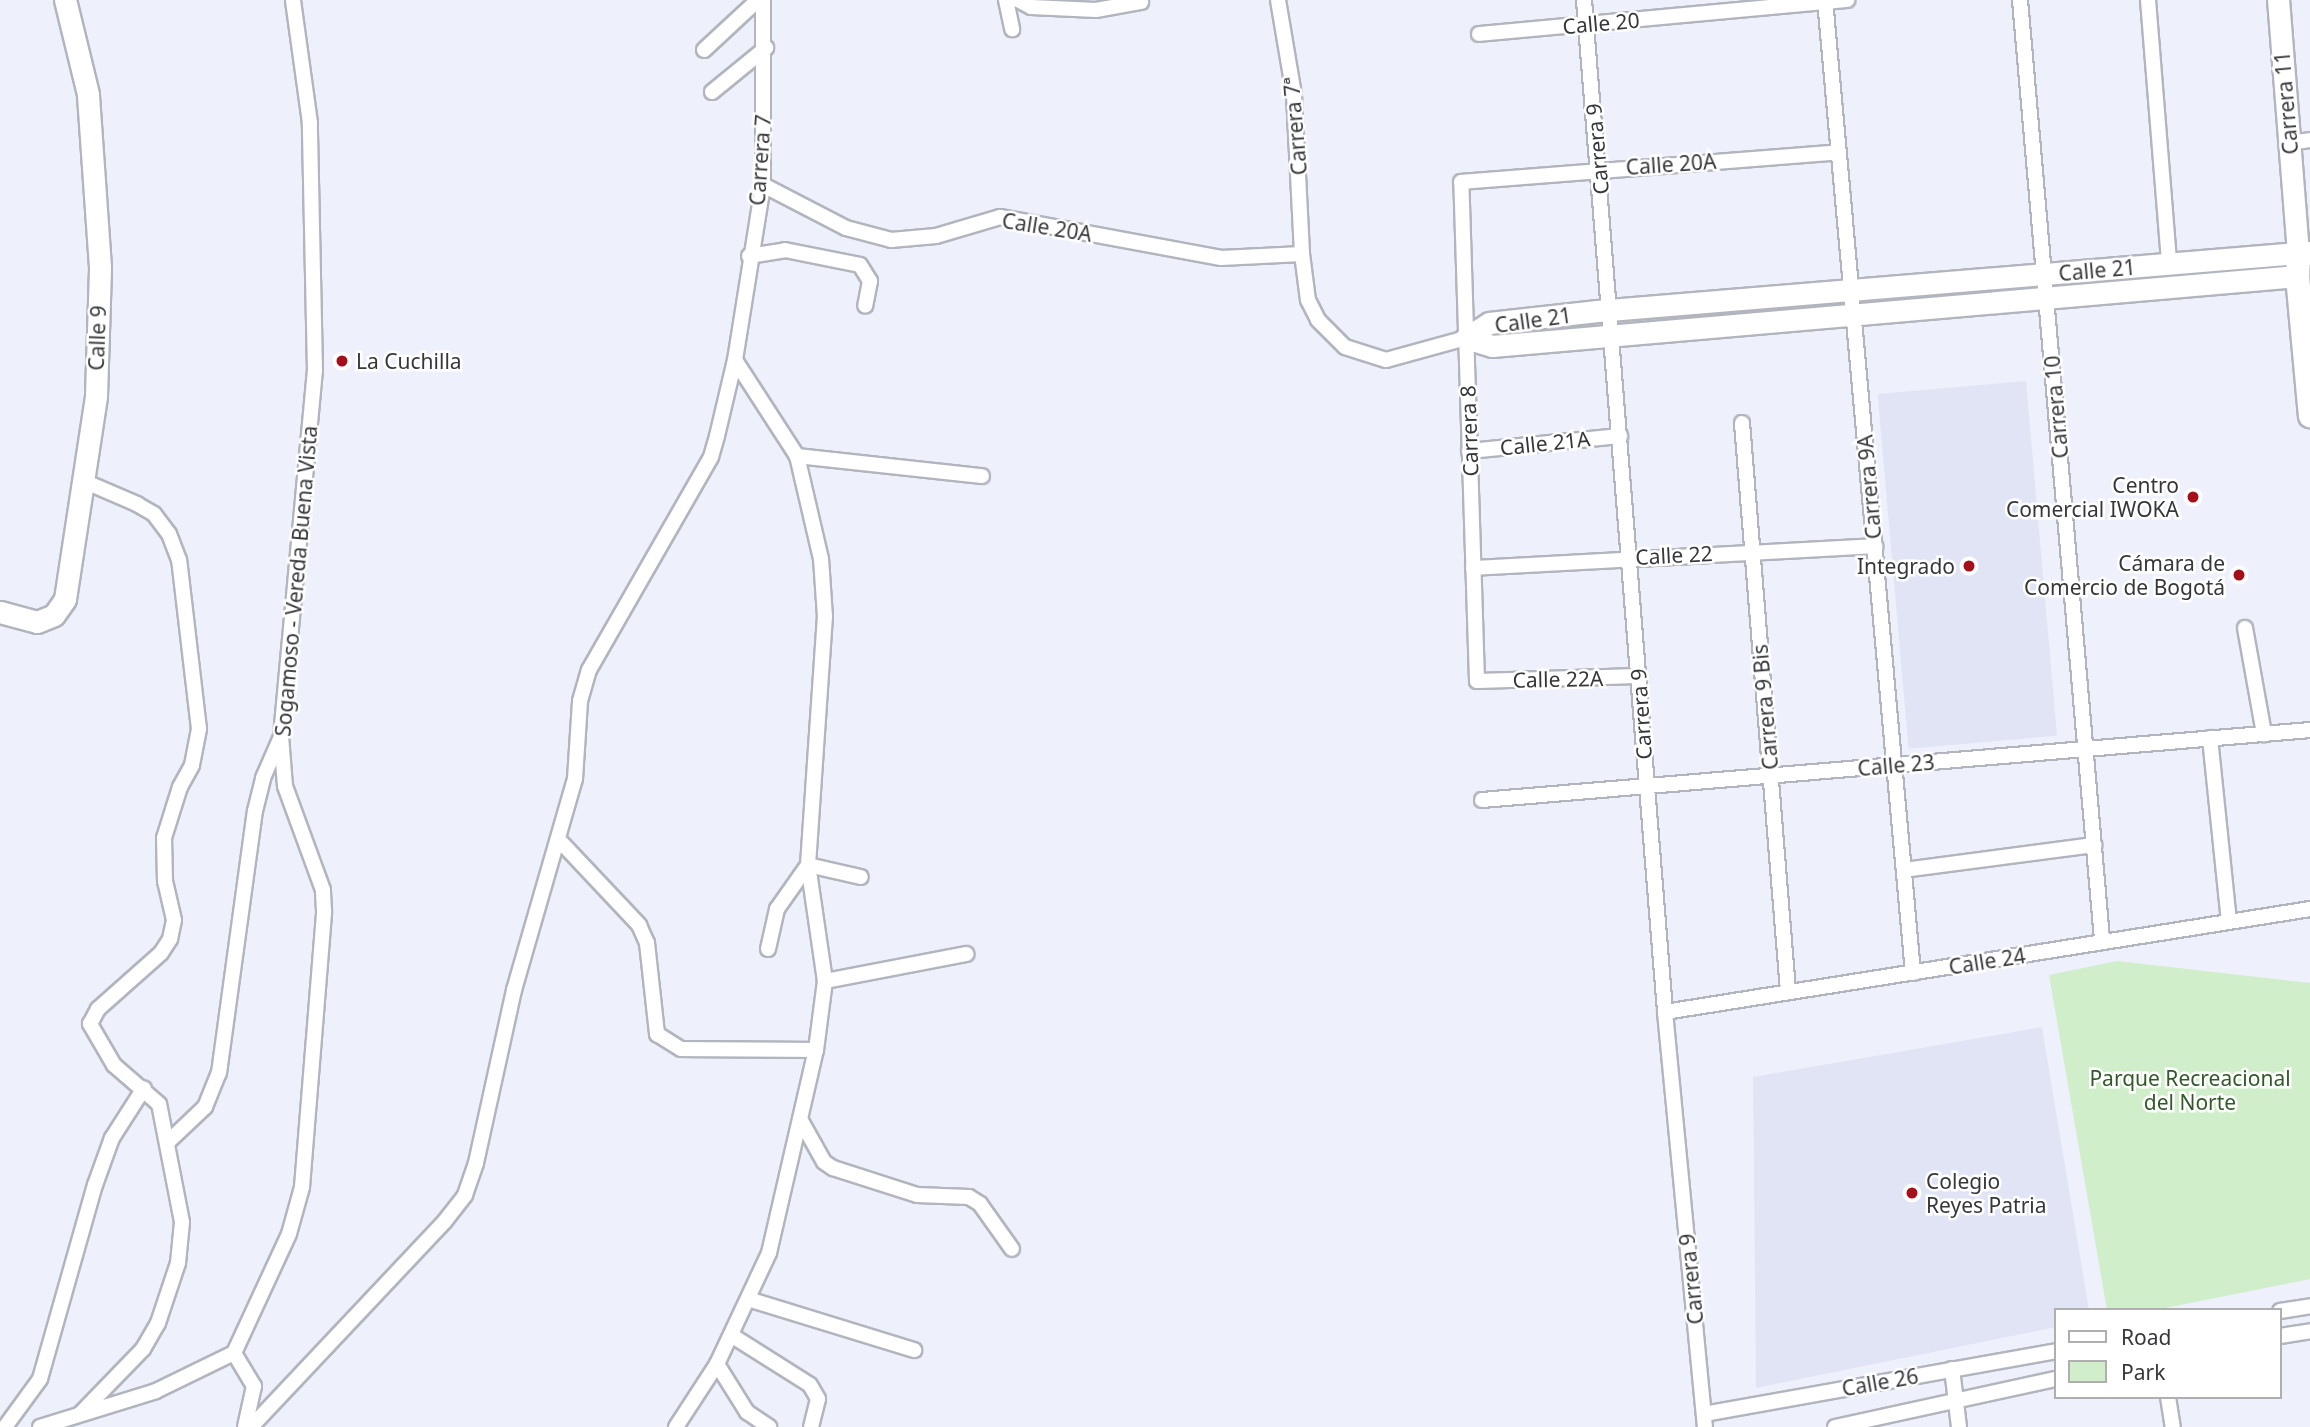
<!DOCTYPE html>
<html>
<head>
<meta charset="utf-8">
<style>
  body { margin:0 }
  #map { position:relative; width:2310px; height:1427px; overflow:hidden; background:#eef1fb; font-family:"Noto Sans",sans-serif }
  div>[style] { position:absolute }
  .built>* { inset:0; background:#e0e4f5; transform-origin:0 0 }
  .green>* { inset:0; background:#cfeec9 }
  .roads { filter:drop-shadow(2px 0 #b2b5be) drop-shadow(-2px 0 #b2b5be) drop-shadow(0 2px #b2b5be) drop-shadow(0 -2px #b2b5be) }
  .street>* { height:14px; margin:-7px; padding:0 7px; transform-origin:7px; border-radius:7px; background:#fff }
  .secondary>* { height:21px; margin:-10.5px; padding:0 10.5px; transform-origin:10.5px; border-radius:10.5px; background:#fff }
  .primary>* { height:23px; margin:-11.5px; padding:0 11.5px; transform-origin:11.5px; border-radius:11.5px; background:#fff }
  .dots>* { width:19px; height:19px; translate:-50% -50%; box-sizing:border-box; border:4px solid #fff; border-radius:50% }
  span { translate:-50% -50%; white-space:nowrap; text-align:center; line-height:1.15; -webkit-text-stroke:5px #fff; paint-order:stroke }
  .street-label { font-size:21px; color:#36373a }
  .poi-label { font-size:21px; color:#36373a }
  .left { translate:0 -50%; text-align:left }
  .right { translate:-100% -50%; text-align:right }
  .park-label { font-size:21px; color:#315a28 }
  .legend { position:absolute; left:2054px; top:1308px; width:228px; height:91px; box-sizing:border-box; background:#fff; border:2px solid #afafb0; margin:0; padding:9px 12px; list-style:none; font-size:21px; color:#36373a }
  .legend li { display:flex; align-items:center; gap:14px; height:35px }
  .legend b { width:35px; border:2px solid #afafb0 }
</style>
</head>
<body>
<div id="map">
  <div class="built">
    <i style="left:2026px;top:381px;width:356px;height:149px;rotate:85deg"></i>
    <i style="clip-path:polygon(2042px 1027px,2089px 1310px,2056px 1310px,2056px 1327px,1756px 1388px,1753px 1077px)"></i>
  </div>
  <div class="green">
    <i style="clip-path:polygon(2117px 961px,2310px 983px,2310px 1279px,2155px 1310px,2107px 1310px,2049px 975px)"></i>
  </div>
  <div class="roads">
    <div class="street">
      <i style="left:1006px;top:0;width:30px;rotate:78deg"></i>
      <i style="left:1018px;top:0;width:15px;rotate:28deg"></i>
      <i style="left:1031px;top:7px;width:65px;rotate:2.6deg"></i>
      <i style="left:1096px;top:10px;width:46px;rotate:-10.1deg"></i>
      <i style="left:1278px;top:0;width:96px;rotate:80.4deg"></i>
      <i style="left:1294px;top:95px;width:159px;rotate:87.1deg"></i>
      <i style="left:1302px;top:254px;width:46px;rotate:82.6deg"></i>
      <i style="left:1308px;top:300px;width:22px;rotate:63deg"></i>
      <i style="left:1318px;top:320px;width:38px;rotate:45deg"></i>
      <i style="left:1345px;top:347px;width:43px;rotate:17.6deg"></i>
      <i style="left:1386px;top:360px;width:83px;rotate:-15.4deg"></i>
      <i style="left:1584px;top:0;width:1015px;rotate:85.42deg"></i>
      <i style="left:1665px;top:1012px;width:417px;rotate:84.5deg"></i>
      <i style="left:1825px;top:0;width:977px;rotate:84.83deg"></i>
      <i style="left:2020px;top:0;width:944px;rotate:85.01deg"></i>
      <i style="left:2148px;top:0;width:264px;rotate:85.4deg"></i>
      <i style="left:1479px;top:34px;width:370px;rotate:-5.3deg"></i>
      <i style="left:704px;top:50px;width:74px;rotate:-42.8deg"></i>
      <i style="left:712px;top:92px;width:70px;rotate:-39.2deg"></i>
      <i style="left:2289px;top:143px;width:21px;rotate:-8deg"></i>
      <i style="left:763px;top:185px;width:93px;rotate:27.4deg"></i>
      <i style="left:846px;top:228px;width:47px;rotate:14.9deg"></i>
      <i style="left:891px;top:240px;width:45px;rotate:-5.1deg"></i>
      <i style="left:936px;top:236px;width:67px;rotate:-16.5deg"></i>
      <i style="left:1000px;top:217px;width:225px;rotate:10.5deg"></i>
      <i style="left:1221px;top:258px;width:81px;rotate:-2.8deg"></i>
      <i style="left:749px;top:256px;width:36px;rotate:-9deg"></i>
      <i style="left:785px;top:250px;width:76px;rotate:11.3deg"></i>
      <i style="left:860px;top:265px;width:19px;rotate:58deg"></i>
      <i style="left:870px;top:281px;width:25px;rotate:101deg"></i>
      <i style="left:1742px;top:423px;width:570px;rotate:85.37deg"></i>
      <i style="left:1469px;top:451px;width:152px;rotate:-5.7deg"></i>
      <i style="left:797px;top:456px;width:186px;rotate:6.2deg"></i>
      <i style="left:1473px;top:568px;width:403px;rotate:-3.1deg"></i>
      <i style="left:2245px;top:628px;width:108px;rotate:79.8deg"></i>
      <i style="left:1638px;top:676px;width:161px;rotate:178.2deg"></i>
      <i style="left:1477px;top:681px;width:499px;rotate:-91.8deg"></i>
      <i style="left:1461px;top:182px;width:379px;rotate:-4.5deg"></i>
      <i style="left:2210px;top:738px;width:184px;rotate:84.1deg"></i>
      <i style="left:1482px;top:800px;width:831px;rotate:-4.83deg"></i>
      <i style="left:559px;top:840px;width:117px;rotate:46.7deg"></i>
      <i style="left:639px;top:925px;width:20px;rotate:66deg"></i>
      <i style="left:647px;top:943px;width:92px;rotate:83.7deg"></i>
      <i style="left:657px;top:1034px;width:28px;rotate:32deg"></i>
      <i style="left:681px;top:1049px;width:135px;rotate:0.4deg"></i>
      <i style="left:1904px;top:870px;width:192px;rotate:-7.5deg"></i>
      <i style="left:768px;top:949px;width:41px;rotate:-77.3deg"></i>
      <i style="left:777px;top:909px;width:54px;rotate:-54.8deg"></i>
      <i style="left:808px;top:865px;width:54px;rotate:12.8deg"></i>
      <i style="left:825px;top:981px;width:144px;rotate:-10.8deg"></i>
      <i style="left:1665px;top:1012px;width:653px;rotate:-9.07deg"></i>
      <i style="left:800px;top:1119px;width:49px;rotate:60.8deg"></i>
      <i style="left:824px;top:1162px;width:11px;rotate:34deg"></i>
      <i style="left:833px;top:1168px;width:88px;rotate:17.8deg"></i>
      <i style="left:917px;top:1195px;width:52px;rotate:2.2deg"></i>
      <i style="left:969px;top:1197px;width:13px;rotate:32deg"></i>
      <i style="left:980px;top:1204px;width:55px;rotate:54.6deg"></i>
      <i style="left:168px;top:1142px;width:51px;rotate:-43.4deg"></i>
      <i style="left:205px;top:1107px;width:37px;rotate:-68deg"></i>
      <i style="left:219px;top:1073px;width:264px;rotate:-82.2deg"></i>
      <i style="left:255px;top:811px;width:34px;rotate:-76deg"></i>
      <i style="left:263px;top:778px;width:43px;rotate:-66.4deg"></i>
      <i style="left:748px;top:1299px;width:174px;rotate:17.1deg"></i>
      <i style="left:2280px;top:1311px;width:30px;rotate:-9deg"></i>
      <i style="left:731px;top:1335px;width:93px;rotate:32.3deg"></i>
      <i style="left:810px;top:1385px;width:16px;rotate:60deg"></i>
      <i style="left:818px;top:1399px;width:29px;rotate:104deg"></i>
      <i style="left:2280px;top:1336px;width:30px;rotate:-9deg"></i>
      <i style="left:234px;top:1353px;width:39px;rotate:59deg"></i>
      <i style="left:254px;top:1386px;width:42px;rotate:102.4deg"></i>
      <i style="left:717px;top:1364px;width:57px;rotate:58deg"></i>
      <i style="left:747px;top:1412px;width:27px;rotate:34deg"></i>
      <i style="left:1952px;top:1369px;width:58px;rotate:83.1deg"></i>
      <i style="left:2168px;top:1397px;width:30px;rotate:81deg"></i>
      <i style="left:80px;top:1414px;width:91px;rotate:-45.9deg"></i>
      <i style="left:143px;top:1349px;width:30px;rotate:-60deg"></i>
      <i style="left:158px;top:1323px;width:63px;rotate:-71.6deg"></i>
      <i style="left:178px;top:1263px;width:41px;rotate:-84.4deg"></i>
      <i style="left:182px;top:1222px;width:120px;rotate:-101deg"></i>
      <i style="left:159px;top:1104px;width:60px;rotate:-139.1deg"></i>
      <i style="left:114px;top:1065px;width:48px;rotate:-120.3deg"></i>
      <i style="left:90px;top:1024px;width:17px;rotate:-62deg"></i>
      <i style="left:98px;top:1009px;width:84px;rotate:-41.6deg"></i>
      <i style="left:161px;top:953px;width:17px;rotate:-57deg"></i>
      <i style="left:170px;top:939px;width:19px;rotate:-78deg"></i>
      <i style="left:174px;top:920px;width:40px;rotate:-103deg"></i>
      <i style="left:165px;top:881px;width:43px;rotate:-91.3deg"></i>
      <i style="left:164px;top:838px;width:53px;rotate:-72.6deg"></i>
      <i style="left:180px;top:787px;width:25px;rotate:-61deg"></i>
      <i style="left:192px;top:765px;width:37px;rotate:-79deg"></i>
      <i style="left:199px;top:729px;width:170px;rotate:-96.7deg"></i>
      <i style="left:179px;top:560px;width:28px;rotate:-111deg"></i>
      <i style="left:169px;top:534px;width:25px;rotate:-127deg"></i>
      <i style="left:154px;top:514px;width:20px;rotate:-150deg"></i>
      <i style="left:137px;top:504px;width:56px;rotate:-156.7deg"></i>
      <i style="left:1704px;top:1414px;width:358px;rotate:-10.1deg"></i>
      <i style="left:5px;top:1427px;width:59px;rotate:-53.9deg"></i>
      <i style="left:40px;top:1379px;width:202px;rotate:-74.2deg"></i>
      <i style="left:95px;top:1185px;width:50px;rotate:-70.1deg"></i>
      <i style="left:112px;top:1138px;width:59px;rotate:-57.4deg"></i>
      <i style="left:40px;top:1427px;width:121px;rotate:-17.2deg"></i>
      <i style="left:156px;top:1391px;width:87px;rotate:-26deg"></i>
      <i style="left:234px;top:1353px;width:131px;rotate:-65.2deg"></i>
      <i style="left:289px;top:1234px;width:49px;rotate:-74.5deg"></i>
      <i style="left:302px;top:1187px;width:277px;rotate:-85.4deg"></i>
      <i style="left:324px;top:911px;width:21px;rotate:-93deg"></i>
      <i style="left:323px;top:890px;width:111px;rotate:-110.1deg"></i>
      <i style="left:285px;top:786px;width:50px;rotate:-94.6deg"></i>
      <i style="left:281px;top:736px;width:367px;rotate:-84.7deg"></i>
      <i style="left:315px;top:371px;width:248px;rotate:-91.2deg"></i>
      <i style="left:310px;top:123px;width:124px;rotate:-97.9deg"></i>
      <i style="left:251px;top:1427px;width:283px;rotate:-46.7deg"></i>
      <i style="left:445px;top:1221px;width:33px;rotate:-52deg"></i>
      <i style="left:465px;top:1195px;width:34px;rotate:-71deg"></i>
      <i style="left:476px;top:1163px;width:177px;rotate:-77.6deg"></i>
      <i style="left:514px;top:990px;width:220px;rotate:-73.9deg"></i>
      <i style="left:575px;top:779px;width:78px;rotate:-86.3deg"></i>
      <i style="left:580px;top:701px;width:32px;rotate:-74deg"></i>
      <i style="left:589px;top:670px;width:245px;rotate:-60.2deg"></i>
      <i style="left:711px;top:457px;width:22px;rotate:-74deg"></i>
      <i style="left:717px;top:436px;width:78px;rotate:-76.7deg"></i>
      <i style="left:735px;top:360px;width:177px;rotate:-80.9deg"></i>
      <i style="left:763px;top:185px;width:185px;rotate:-90deg"></i>
      <i style="left:676px;top:1427px;width:75px;rotate:-56.9deg"></i>
      <i style="left:717px;top:1364px;width:123px;rotate:-64.9deg"></i>
      <i style="left:769px;top:1253px;width:208px;rotate:-77deg"></i>
      <i style="left:816px;top:1050px;width:70px;rotate:-82.6deg"></i>
      <i style="left:825px;top:981px;width:117px;rotate:-98.3deg"></i>
      <i style="left:808px;top:865px;width:249px;rotate:-86.1deg"></i>
      <i style="left:825px;top:617px;width:58px;rotate:-93.9deg"></i>
      <i style="left:821px;top:559px;width:106px;rotate:-103.1deg"></i>
      <i style="left:797px;top:456px;width:114px;rotate:-122.9deg"></i>
      <i style="left:1835px;top:1427px;width:226px;rotate:-12.3deg"></i>
    </div>
    <div class="secondary">
      <i style="left:1466px;top:338px;width:27px;rotate:-33deg"></i>
      <i style="left:1489px;top:323px;width:109px;rotate:-6.3deg"></i>
      <i style="left:1597px;top:311px;width:703px;rotate:-4.73deg"></i>
      <i style="left:2298px;top:253px;width:254px;rotate:-94.5deg"></i>
      <i style="left:1466px;top:338px;width:27px;rotate:17deg"></i>
      <i style="left:1492px;top:346px;width:808px;rotate:-4.97deg"></i>
      <i style="left:0;top:612px;width:38px;rotate:15deg"></i>
      <i style="left:37px;top:622px;width:18px;rotate:-22deg"></i>
      <i style="left:54px;top:615px;width:19px;rotate:-55deg"></i>
      <i style="left:65px;top:599px;width:205px;rotate:-81.3deg"></i>
      <i style="left:96px;top:396px;width:129px;rotate:-88.2deg"></i>
      <i style="left:100px;top:267px;width:173px;rotate:-94deg"></i>
      <i style="left:88px;top:94px;width:97px;rotate:-103.7deg"></i>
    </div>
    <div class="primary">
      <i style="left:2310px;top:253px;width:12px;rotate:180deg"></i>
      <i style="left:2298px;top:253px;width:23px;rotate:92deg"></i>
      <i style="left:2297px;top:276px;width:140px;rotate:84.7deg"></i>
    </div>
  </div>
  <div class="dots">
    <i style="left:342px;top:361px;background:#a60e19"></i>
    <i style="left:2193px;top:497px;background:#a60e19"></i>
    <i style="left:1969px;top:566px;background:#a60e19"></i>
    <i style="left:2239px;top:575px;background:#a60e19"></i>
    <i style="left:1912px;top:1193px;background:#a60e19"></i>
  </div>
  <div class="street-label">
    <span style="left:1601px;top:23px;rotate:-5deg">Calle 20</span>
    <span style="left:2286px;top:103px;rotate:-95deg">Carrera 11</span>
    <span style="left:1295px;top:126px;rotate:-95deg">Carrera 7ª</span>
    <span style="left:1597px;top:149px;rotate:-95deg">Carrera 9</span>
    <span style="left:760px;top:160px;rotate:-86deg">Carrera 7</span>
    <span style="left:1671px;top:164px;rotate:-4deg">Calle 20A</span>
    <span style="left:1047px;top:227px;rotate:9deg">Calle 20A</span>
    <span style="left:2097px;top:270px;rotate:-5deg">Calle 21</span>
    <span style="left:1533px;top:320px;rotate:-8deg">Calle 21</span>
    <span style="left:97px;top:338px;rotate:-88deg">Calle 9</span>
    <span style="left:2056px;top:407px;rotate:-95deg">Carrera 10</span>
    <span style="left:1469px;top:431px;rotate:-92deg">Carrera 8</span>
    <span style="left:1545px;top:443px;rotate:-6deg">Calle 21A</span>
    <span style="left:1869px;top:487px;rotate:-95deg">Carrera 9A</span>
    <span style="left:1674px;top:555px;rotate:-3deg">Calle 22</span>
    <span style="left:296px;top:581px;rotate:-85deg">Sogamoso - Vereda Buena Vista</span>
    <span style="left:1558px;top:679px;rotate:-1deg">Calle 22A</span>
    <span style="left:1765px;top:707px;rotate:-95deg">Carrera 9 Bis</span>
    <span style="left:1641px;top:714px;rotate:-94deg">Carrera 9</span>
    <span style="left:1896px;top:765px;rotate:-5deg">Calle 23</span>
    <span style="left:1987px;top:961px;rotate:-9deg">Calle 24</span>
    <span style="left:1691px;top:1279px;rotate:-96deg">Carrera 9</span>
    <span style="left:1880px;top:1382px;rotate:-10deg">Calle 26</span>
  </div>
  <div class="poi-label">
    <span class="left" style="left:356px;top:361px">La Cuchilla</span>
    <span class="right" style="left:2179px;top:497px">Centro<br>Comercial IWOKA</span>
    <span class="right" style="left:2225px;top:575px">Cámara de<br>Comercio de Bogotá</span>
    <span class="right" style="left:1955px;top:566px">Integrado</span>
    <span class="left" style="left:1926px;top:1193px">Colegio<br>Reyes Patria</span>
  </div>
  <div class="park-label">
    <span style="left:2190px;top:1090px">Parque Recreacional<br>del Norte</span>
  </div>
  <ul class="legend">
  <li><b style="height:9px;background:#fff"></b>Road</li>
  <li><b style="height:19px;background:#cfeec9"></b>Park</li>
  </ul>
</div>
</body>
</html>
